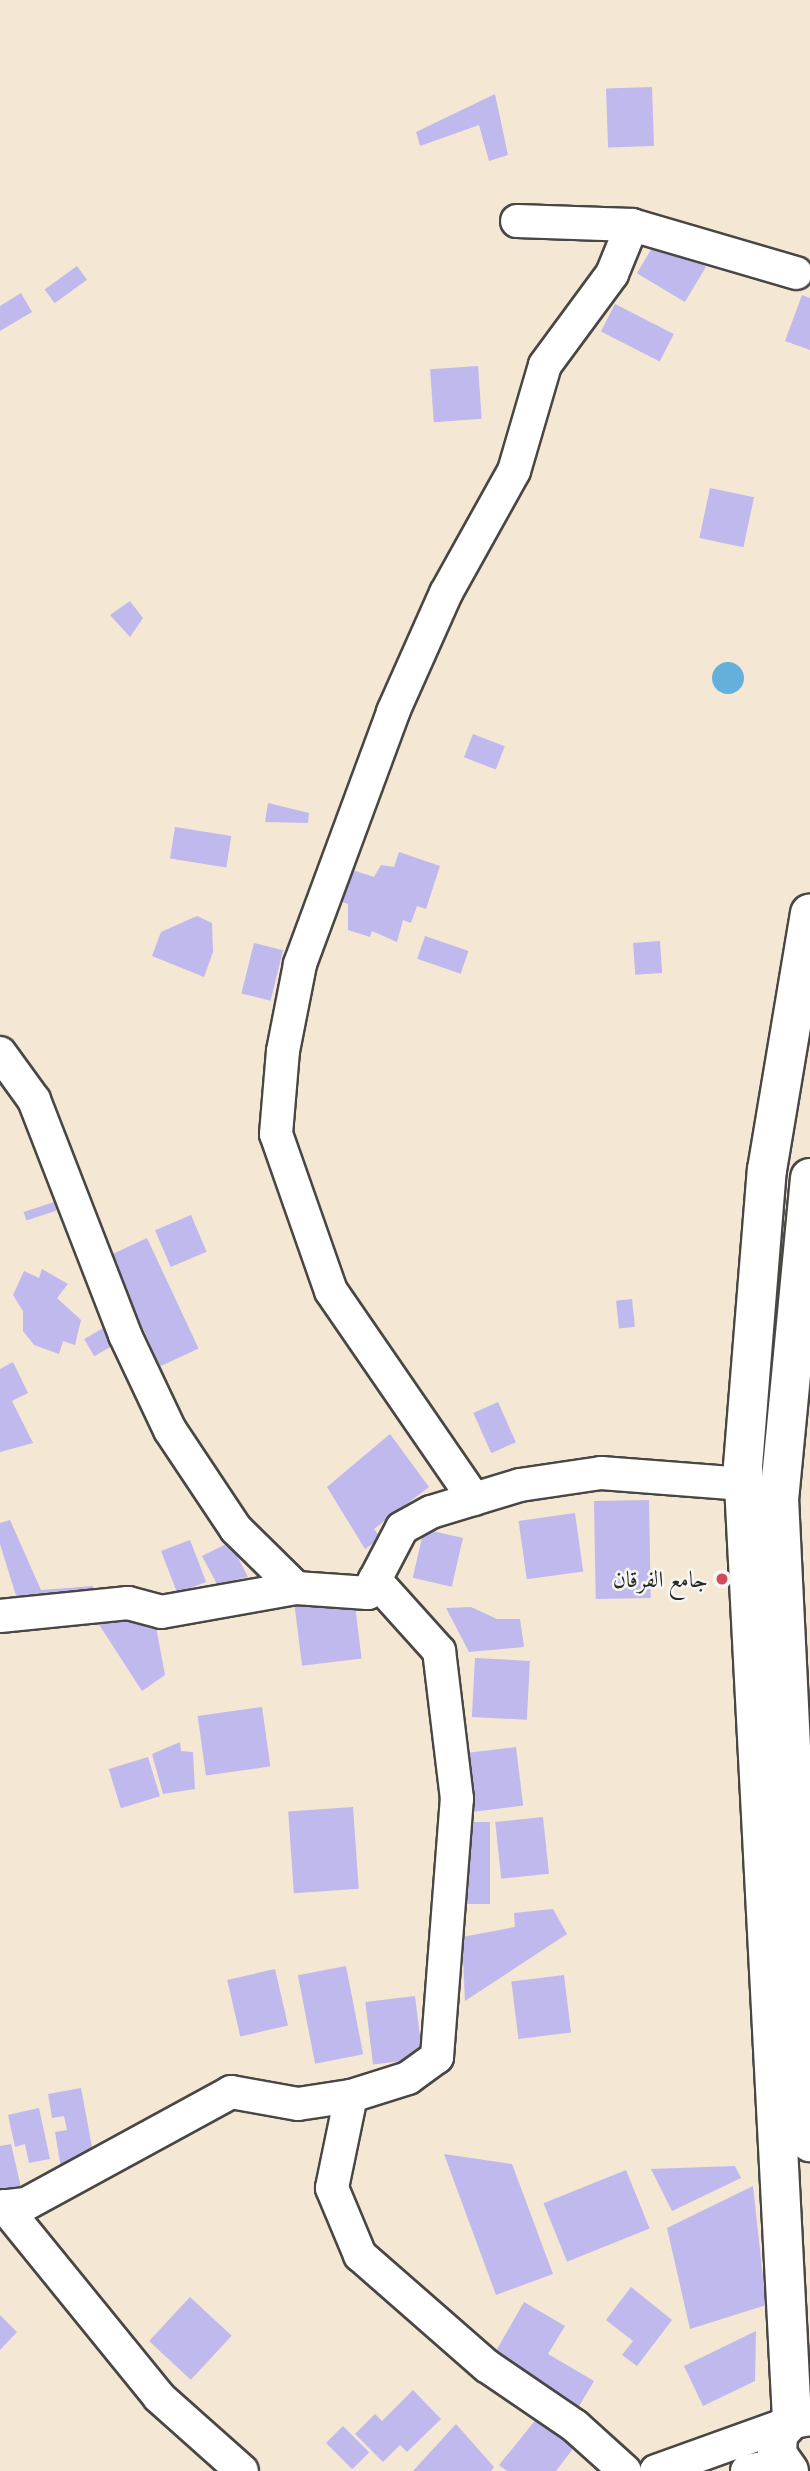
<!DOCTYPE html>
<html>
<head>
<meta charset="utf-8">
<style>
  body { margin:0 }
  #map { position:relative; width:810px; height:2471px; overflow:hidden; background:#f4e7d3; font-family:"Gentium Book Plus",Amiri,serif }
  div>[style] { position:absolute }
  .water>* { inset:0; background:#62b0db }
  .round { border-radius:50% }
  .building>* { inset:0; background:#c0b9ee; transform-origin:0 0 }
  .roads { filter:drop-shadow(2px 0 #494744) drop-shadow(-2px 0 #494744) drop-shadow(0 2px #494744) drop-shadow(0 -2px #494744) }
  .minor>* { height:32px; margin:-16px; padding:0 16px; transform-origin:16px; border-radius:16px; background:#fff }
  .secondary>* { height:38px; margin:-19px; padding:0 19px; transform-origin:19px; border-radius:19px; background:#fff }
  .dots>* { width:19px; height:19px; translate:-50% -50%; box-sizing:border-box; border:4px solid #f6f6f2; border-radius:50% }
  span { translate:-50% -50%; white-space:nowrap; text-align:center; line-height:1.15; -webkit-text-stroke:5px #f6f6f2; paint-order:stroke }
  .poi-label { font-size:23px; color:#2b2b2b }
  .right { translate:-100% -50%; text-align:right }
</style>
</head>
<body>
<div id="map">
  <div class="water">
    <i class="round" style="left:712px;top:662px;width:32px;height:32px"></i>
  </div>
  <div class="building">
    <i style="left:652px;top:87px;width:59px;height:46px;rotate:88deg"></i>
    <i style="clip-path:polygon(495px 94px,508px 155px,489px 161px,479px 125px,420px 146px,416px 132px)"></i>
    <i style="left:658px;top:238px;width:56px;height:41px;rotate:31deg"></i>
    <i style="left:77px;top:266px;width:17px;height:40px;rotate:54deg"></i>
    <i style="clip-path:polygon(21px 293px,32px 312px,0 331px,0 306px)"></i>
    <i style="clip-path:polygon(802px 295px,810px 298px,810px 350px,785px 341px)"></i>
    <i style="left:615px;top:304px;width:66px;height:31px;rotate:27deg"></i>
    <i style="left:478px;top:366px;width:53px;height:48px;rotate:86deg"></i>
    <i style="left:710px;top:488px;width:45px;height:51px;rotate:12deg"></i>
    <i style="clip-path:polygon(130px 601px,143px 618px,130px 637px,110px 615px)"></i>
    <i style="left:473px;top:734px;width:34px;height:25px;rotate:21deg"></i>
    <i style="clip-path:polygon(268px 803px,309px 813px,308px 823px,265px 822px)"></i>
    <i style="left:175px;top:827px;width:57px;height:32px;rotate:9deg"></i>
    <i style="clip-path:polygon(399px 852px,440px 866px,426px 909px,417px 906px,411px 923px,403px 920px,397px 942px,372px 931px,370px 937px,348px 930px,348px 904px,336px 900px,346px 868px,374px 877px,381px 865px,394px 867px)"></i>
    <i style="clip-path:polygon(197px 916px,212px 923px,213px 952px,204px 977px,152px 956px,161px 932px)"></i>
    <i style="left:425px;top:936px;width:46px;height:24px;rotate:19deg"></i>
    <i style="left:660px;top:941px;width:32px;height:27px;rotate:86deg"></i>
    <i style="left:254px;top:943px;width:30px;height:52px;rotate:14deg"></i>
    <i style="left:54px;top:1202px;width:9px;height:32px;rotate:72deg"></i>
    <i style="left:191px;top:1215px;width:40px;height:39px;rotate:67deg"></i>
    <i style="left:147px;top:1238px;width:122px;height:42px;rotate:65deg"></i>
    <i style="clip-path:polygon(42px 1269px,68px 1284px,57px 1298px,81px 1320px,75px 1345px,63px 1341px,59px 1354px,34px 1345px,23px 1331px,23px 1311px,13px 1295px,24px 1271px,39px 1278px)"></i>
    <i style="left:632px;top:1299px;width:28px;height:16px;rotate:84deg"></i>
    <i style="left:105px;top:1327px;width:20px;height:24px;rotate:60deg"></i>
    <i style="clip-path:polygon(13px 1362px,28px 1393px,12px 1401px,33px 1443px,0 1452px,0 1369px)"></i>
    <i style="left:498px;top:1402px;width:44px;height:27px;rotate:66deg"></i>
    <i style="clip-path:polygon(390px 1434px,429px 1487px,374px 1529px,381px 1538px,365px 1549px,327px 1487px)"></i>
    <i style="left:649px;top:1500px;width:98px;height:55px;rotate:89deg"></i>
    <i style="left:575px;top:1513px;width:59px;height:57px;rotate:82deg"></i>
    <i style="clip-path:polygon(10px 1520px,41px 1590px,93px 1586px,96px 1599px,18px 1602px,0 1544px,0 1523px)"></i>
    <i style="left:424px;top:1529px;width:40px;height:50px;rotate:13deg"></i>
    <i style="left:190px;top:1540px;width:45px;height:31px;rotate:69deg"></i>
    <i style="clip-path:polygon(230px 1542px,248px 1577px,217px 1584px,202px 1556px)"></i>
    <i style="left:354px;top:1597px;width:62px;height:60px;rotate:83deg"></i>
    <i style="clip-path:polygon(471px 1607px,497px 1619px,520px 1619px,524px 1647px,469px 1652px,446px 1608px)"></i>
    <i style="clip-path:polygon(154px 1616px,165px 1675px,142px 1691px,98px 1623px)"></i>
    <i style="left:475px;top:1658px;width:55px;height:59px;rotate:3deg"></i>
    <i style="left:262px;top:1707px;width:60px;height:65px;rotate:82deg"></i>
    <i style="clip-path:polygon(180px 1742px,181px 1751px,193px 1752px,195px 1789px,163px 1794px,152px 1754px)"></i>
    <i style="left:516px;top:1747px;width:59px;height:54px;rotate:83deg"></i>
    <i style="left:148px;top:1757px;width:41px;height:41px;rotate:73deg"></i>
    <i style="left:353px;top:1807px;width:82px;height:65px;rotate:86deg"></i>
    <i style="left:543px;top:1817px;width:57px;height:48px;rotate:84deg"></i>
    <i style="left:460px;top:1822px;width:30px;height:82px"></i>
    <i style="clip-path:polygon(553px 1909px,567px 1934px,465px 2001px,462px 1937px,515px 1927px,514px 1913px)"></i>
    <i style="left:346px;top:1966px;width:90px;height:49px;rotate:79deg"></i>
    <i style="left:275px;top:1969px;width:58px;height:49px;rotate:77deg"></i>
    <i style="left:564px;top:1975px;width:58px;height:53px;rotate:83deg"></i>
    <i style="left:415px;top:1996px;width:63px;height:50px;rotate:83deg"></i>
    <i style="clip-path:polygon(81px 2088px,92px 2147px,61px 2168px,55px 2132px,67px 2130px,64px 2116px,52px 2118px,48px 2094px)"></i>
    <i style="clip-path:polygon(39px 2108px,50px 2159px,29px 2163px,25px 2144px,15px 2147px,8px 2115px)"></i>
    <i style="clip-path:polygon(11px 2144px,23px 2196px,0 2201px,0 2146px)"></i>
    <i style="clip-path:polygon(444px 2154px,512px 2164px,553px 2274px,496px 2295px)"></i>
    <i style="clip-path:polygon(735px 2166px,741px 2178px,672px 2211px,651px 2169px)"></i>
    <i style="left:626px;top:2170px;width:63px;height:89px;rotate:68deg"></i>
    <i style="clip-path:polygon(753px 2186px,766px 2305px,690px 2329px,667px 2228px)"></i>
    <i style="clip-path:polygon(631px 2287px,672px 2320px,637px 2366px,622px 2355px,633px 2341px,606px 2320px)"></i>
    <i style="left:190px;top:2297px;width:57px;height:60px;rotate:43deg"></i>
    <i style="clip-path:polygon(524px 2302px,565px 2326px,548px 2354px,594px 2381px,578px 2408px,492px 2358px)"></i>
    <i style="clip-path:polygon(0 2315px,17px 2332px,0 2350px)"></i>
    <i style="clip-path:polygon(756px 2331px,755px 2381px,703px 2406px,684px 2366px)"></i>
    <i style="clip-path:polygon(413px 2390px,441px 2419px,407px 2452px,400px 2445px,383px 2462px,355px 2434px,375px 2414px,382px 2421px)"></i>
    <i style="clip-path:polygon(538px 2417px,575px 2446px,556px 2471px,507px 2471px,499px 2465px)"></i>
    <i style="clip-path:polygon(456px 2424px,494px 2467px,491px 2471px,413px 2471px)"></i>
    <i style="left:343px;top:2426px;width:37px;height:24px;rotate:45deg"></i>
  </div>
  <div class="roads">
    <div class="minor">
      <i style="left:632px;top:225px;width:171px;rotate:16.3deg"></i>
      <i style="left:0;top:1053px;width:58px;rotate:54.1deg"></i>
      <i style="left:34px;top:1100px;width:252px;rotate:68.8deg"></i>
      <i style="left:125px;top:1335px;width:105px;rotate:64.7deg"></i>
      <i style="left:170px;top:1430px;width:119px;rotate:56.3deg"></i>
      <i style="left:236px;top:1529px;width:84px;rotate:44.5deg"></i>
      <i style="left:296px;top:1588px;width:72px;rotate:4deg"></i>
      <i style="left:368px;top:1593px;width:73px;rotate:-62.4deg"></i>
      <i style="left:402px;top:1528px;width:33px;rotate:-29deg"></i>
      <i style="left:431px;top:1512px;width:93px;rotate:-16.9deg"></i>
      <i style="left:520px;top:1485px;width:82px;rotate:-8.4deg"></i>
      <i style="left:601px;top:1473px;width:143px;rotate:4.4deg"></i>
      <i style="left:474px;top:1499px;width:252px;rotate:-124.5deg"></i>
      <i style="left:331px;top:1291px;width:166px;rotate:-109.3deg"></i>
      <i style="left:276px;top:1134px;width:83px;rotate:-85.2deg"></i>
      <i style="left:283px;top:1051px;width:89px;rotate:-78.9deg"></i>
      <i style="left:300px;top:964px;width:269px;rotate:-69.7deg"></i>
      <i style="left:393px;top:712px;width:130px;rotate:-66deg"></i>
      <i style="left:446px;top:593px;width:140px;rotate:-60.9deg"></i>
      <i style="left:514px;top:471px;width:110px;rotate:-73.7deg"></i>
      <i style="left:545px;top:365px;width:113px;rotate:-53.6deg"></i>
      <i style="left:612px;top:274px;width:53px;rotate:-67.8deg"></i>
      <i style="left:632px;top:225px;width:115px;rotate:-178deg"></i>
      <i style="left:0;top:1616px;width:129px;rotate:-5.8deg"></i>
      <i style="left:128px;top:1603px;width:34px;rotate:15deg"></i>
      <i style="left:161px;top:1612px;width:137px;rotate:-10.1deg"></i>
      <i style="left:351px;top:2096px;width:94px;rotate:101.7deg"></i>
      <i style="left:332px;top:2188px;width:73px;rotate:67.3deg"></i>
      <i style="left:360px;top:2255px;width:169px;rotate:41.2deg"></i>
      <i style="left:487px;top:2366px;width:107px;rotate:34.3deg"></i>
      <i style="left:575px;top:2426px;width:67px;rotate:42deg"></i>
      <i style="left:4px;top:2206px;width:246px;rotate:50.9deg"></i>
      <i style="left:159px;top:2397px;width:111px;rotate:41.7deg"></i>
      <i style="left:0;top:2207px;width:26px;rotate:-7deg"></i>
      <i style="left:26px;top:2204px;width:234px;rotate:-28.6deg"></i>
      <i style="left:231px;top:2092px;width:68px;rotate:10.2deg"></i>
      <i style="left:298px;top:2104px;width:54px;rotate:-8.6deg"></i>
      <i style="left:351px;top:2096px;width:60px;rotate:-17.5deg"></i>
      <i style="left:408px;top:2078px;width:36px;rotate:-36deg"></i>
      <i style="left:437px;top:2057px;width:259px;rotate:-85.6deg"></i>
      <i style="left:457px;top:1799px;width:149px;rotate:-96.9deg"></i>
      <i style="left:439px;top:1651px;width:96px;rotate:-132deg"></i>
      <i style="left:656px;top:2471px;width:136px;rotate:-19.8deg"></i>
      <i style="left:747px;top:2471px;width:36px;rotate:-11deg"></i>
    </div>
    <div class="secondary">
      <i style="left:810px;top:1178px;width:321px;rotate:95.5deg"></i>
      <i style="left:779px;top:1498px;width:645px;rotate:87.24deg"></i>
      <i style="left:792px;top:2419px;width:954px;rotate:-92.94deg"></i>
      <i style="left:743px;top:1466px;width:297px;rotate:-85.4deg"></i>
      <i style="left:767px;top:1170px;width:260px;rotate:-80.5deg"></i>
      <i style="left:789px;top:2471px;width:21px;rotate:-125deg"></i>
      <i style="left:777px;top:2454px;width:20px;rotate:-87deg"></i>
      <i style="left:778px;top:2434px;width:21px;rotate:-47deg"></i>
      <i style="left:792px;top:2419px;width:18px;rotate:-9deg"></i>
    </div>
  </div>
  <div class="dots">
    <i style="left:722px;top:1579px;background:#d1495b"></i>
  </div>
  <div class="poi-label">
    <span class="right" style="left:708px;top:1579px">جامع الفرقان</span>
  </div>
</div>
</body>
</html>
